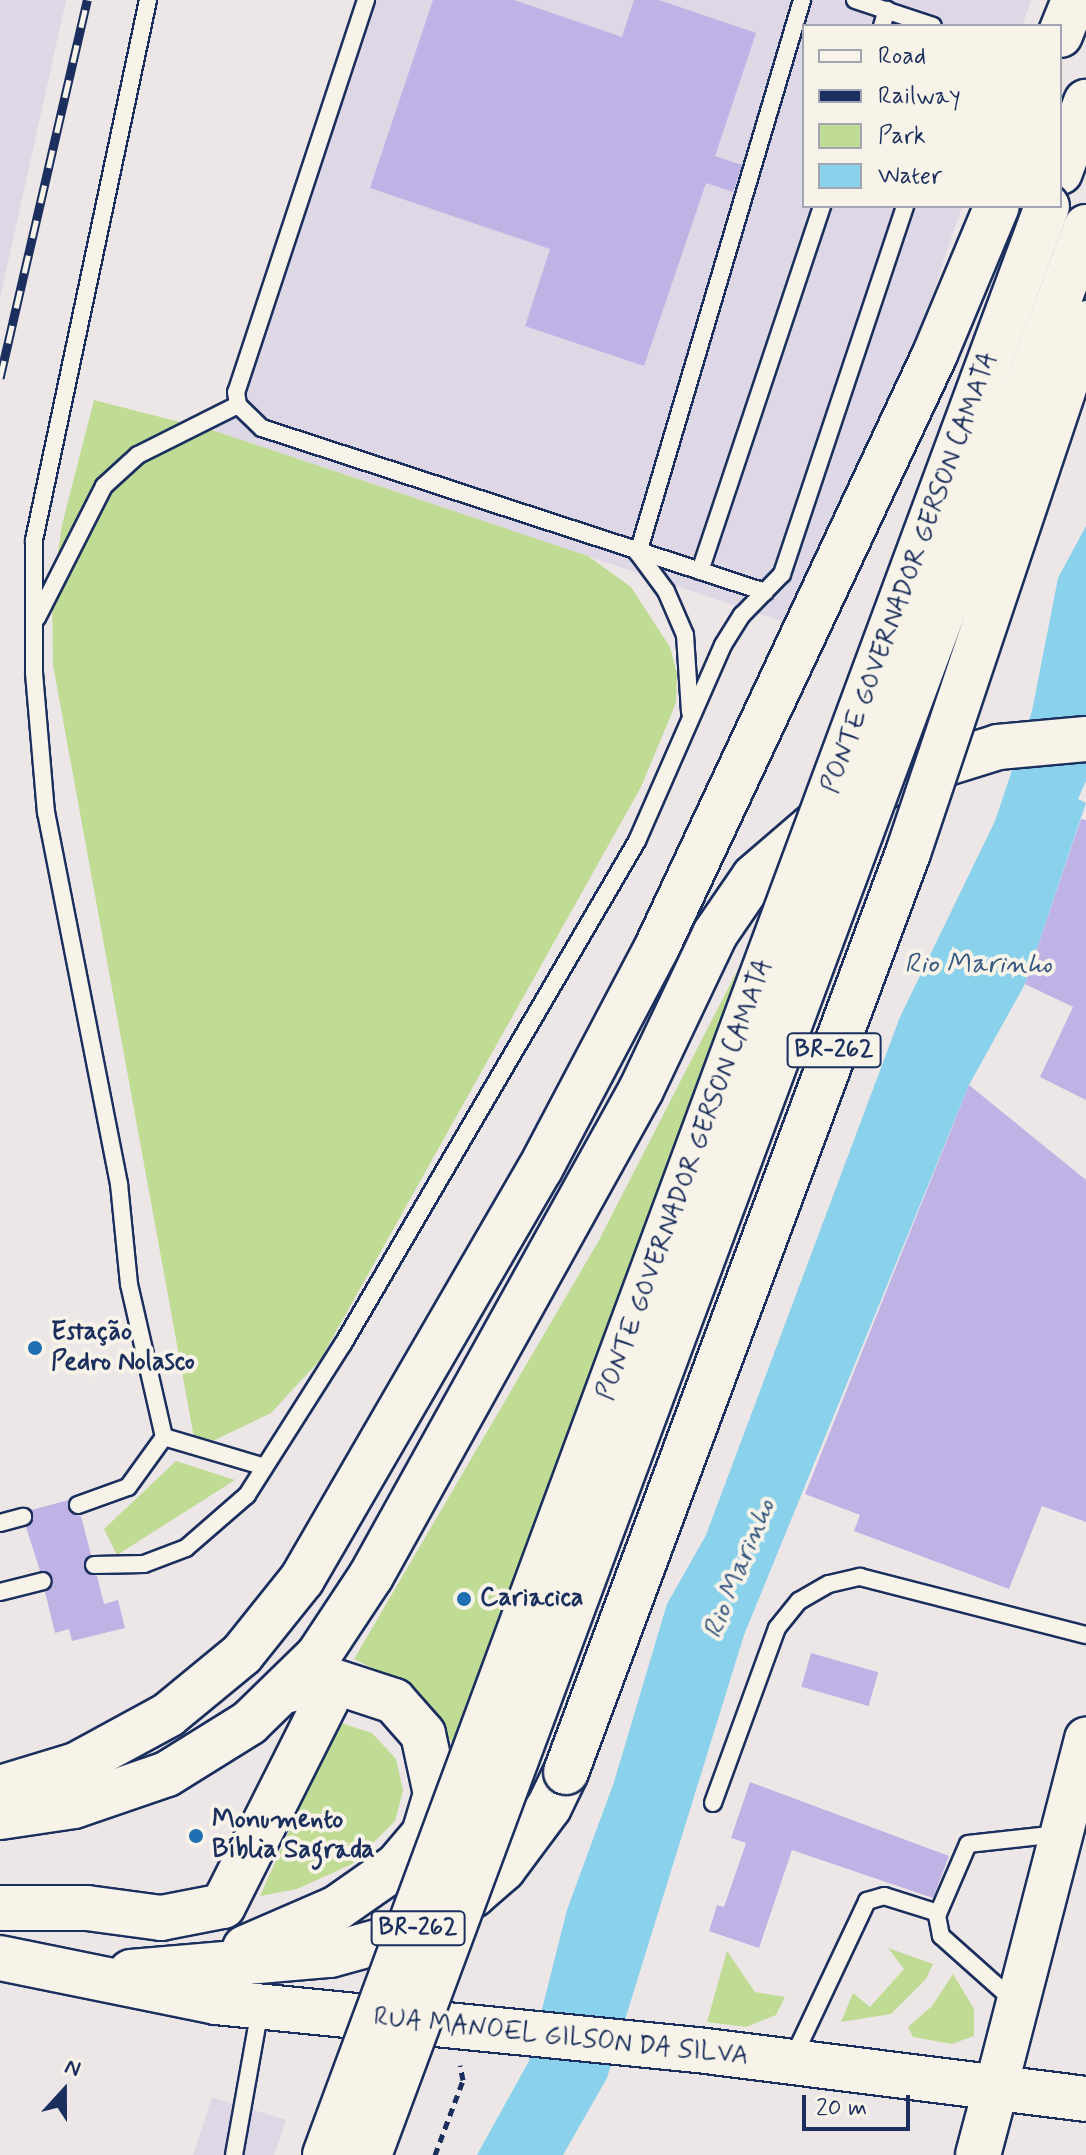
<!DOCTYPE html>
<html>
<head>
<meta charset="utf-8">
<style>
  body { margin:0 }
  #map { position:relative; width:1086px; height:2155px; overflow:hidden; background:#ece6e7; font-family:Mynerve,sans-serif }
  div>[style] { position:absolute }
  .built>* { inset:0; background:#ded7e6 }
  .green>* { inset:0; background:#c0dc94 }
  .water>* { inset:0; background:#8ad1eb }
  .building>* { inset:0; background:#bfb3e5; transform-origin:0 0 }
  .path>* { height:5px; margin-top:-2.5px; transform-origin:0; background:repeating-linear-gradient(90deg,#1b2f5e 0 8px,transparent 0 14px) }
  .roads { filter:drop-shadow(2px 0 #1b2f5e) drop-shadow(-2px 0 #1b2f5e) drop-shadow(0 2px #1b2f5e) drop-shadow(0 -2px #1b2f5e) }
  .service>* { height:16px; margin:-8px; padding:0 8px; transform-origin:8px; border-radius:8px; background:#f7f3e8 }
  .secondary>* { height:42px; margin:-21px; padding:0 21px; transform-origin:21px; border-radius:21px; background:#f7f3e8 }
  .primary>* { height:44px; margin:-22px; padding:0 22px; transform-origin:22px; border-radius:22px; background:#f7f3e8 }
  .rail>* { height:9px; margin-top:-4.5px; transform-origin:0; background:repeating-linear-gradient(90deg,#f7f3e8 0 18px,#1b2f5e 0 36px); box-sizing:border-box; border-block:2px solid #1b2f5e }
  .bridges { filter:drop-shadow(2px 0 #1b2f5e) drop-shadow(-2px 0 #1b2f5e) drop-shadow(0 2px #1b2f5e) drop-shadow(0 -2px #1b2f5e) }
  .primary-bridge>* { height:44px; margin:-22px; padding:0 22px; transform-origin:22px; border-radius:22px; background:#f7f3e8 }
  .dots>* { width:22px; height:22px; translate:-50% -50%; box-sizing:border-box; border:4px solid #f7f3e8; border-radius:50% }
  span { translate:-50% -50%; white-space:nowrap; text-align:center; line-height:1.15; -webkit-text-stroke:8px #f7f3e8; paint-order:stroke }
  .shield-label span { padding:2px 6px; background:#f7f3e8; border:2px solid; border-radius:6px; -webkit-text-stroke-width:0 }
  .shield-label { font-size:24px; color:#1b2f5e; font-weight:700 }
  .street-label { font-size:26px; color:#1b2f5e }
  .poi-label { font-size:26px; color:#1b2f5e; font-weight:700 }
  .left { translate:0 -50%; text-align:left }
  .water-label { font-size:28px; color:#375881; font-style:italic }
  .legend { position:absolute; left:802px; top:24px; width:260px; height:184px; box-sizing:border-box; background:#f7f3e8; border:2px solid #9fa5b1; margin:0; padding:10px 14px; list-style:none; font-size:24px; color:#1b2f5e }
  .legend li { display:flex; align-items:center; gap:16px; height:40px }
  .legend b { width:40px; border:2px solid #9fa5b1 }
  .north { position:absolute; left:24px; top:2051px; width:80px; height:80px; -webkit-text-stroke:6px #f7f3e8; paint-order:stroke; rotate:21deg; font-size:22px; font-weight:700; line-height:32px; text-align:center; color:#1b2f5e }
  .north::after { content:''; display:block; margin:auto; width:28px; height:36px; background:#1b2f5e; clip-path:polygon(50% 0,100% 100%,50% 72%,0 100%) }
  .scale { position:absolute; left:802px; top:2095px; width:108px; height:36px; box-sizing:border-box; border:4px solid #1b2f5e; border-top:0; padding-left:10px; font-size:24px; line-height:28px; white-space:nowrap; color:#1b2f5e; -webkit-text-stroke:6px #f7f3e8; paint-order:stroke }
</style>
</head>
<body>
<div id="map">
  <div class="built">
    <i style="clip-path:polygon(0 0,66px 0,0 299px)"></i>
    <i style="clip-path:polygon(360px 0,1031px 0,1022px 26px,804px 26px,804px 206px,962px 206px,819px 634px,215px 431px)"></i>
    <i style="clip-path:polygon(212px 2097px,286px 2120px,274px 2155px,193px 2155px)"></i>
  </div>
  <div class="green">
    <i style="clip-path:polygon(94px 400px,215px 431px,588px 556px,631px 587px,670px 647px,677px 674px,676px 703px,641px 787px,320px 1360px,271px 1413px,196px 1449px,53px 665px,52px 595px,62px 525px)"></i>
    <i style="clip-path:polygon(757px 932px,457px 1750px,417px 1690px,354px 1659px,598px 1242px)"></i>
    <i style="clip-path:polygon(176px 1461px,235px 1480px,117px 1555px,104px 1529px)"></i>
    <i style="clip-path:polygon(338px 1722px,372px 1733px,396px 1759px,403px 1790px,395px 1821px,352px 1864px,297px 1889px,260px 1896px)"></i>
    <i style="clip-path:polygon(888px 1948px,933px 1964px,926px 1979px,891px 2014px,841px 2022px,853px 1993px,870px 2007px,904px 1969px)"></i>
    <i style="clip-path:polygon(727px 1951px,755px 1992px,785px 1997px,776px 2015px,746px 2027px,707px 2022px)"></i>
    <i style="clip-path:polygon(953px 1974px,974px 2009px,974px 2036px,952px 2044px,913px 2037px,908px 2027px,932px 2006px)"></i>
  </div>
  <div class="water">
    <i style="clip-path:polygon(1086px 526px,1086px 781px,1078px 799px,1086px 803px,1025px 984px,969px 1085px,744px 1635px,607px 2078px,563px 2155px,477px 2155px,529px 2061px,567px 1910px,614px 1782px,667px 1604px,706px 1535px,900px 1017px,995px 821px,1032px 711px,1058px 578px)"></i>
  </div>
  <div class="building">
    <i style="clip-path:polygon(433px 0,514px 0,622px 37px,634px 0,659px 0,756px 33px,715px 156px,742px 165px,733px 192px,706px 183px,644px 366px,525px 326px,550px 249px,370px 188px)"></i>
    <i style="clip-path:polygon(1081px 819px,1086px 820px,1086px 1100px,1040px 1077px,1073px 1007px,1025px 984px)"></i>
    <i style="clip-path:polygon(969px 1085px,1086px 1180px,1086px 1522px,1042px 1506px,1009px 1589px,854px 1531px,860px 1515px,805px 1494px)"></i>
    <i style="clip-path:polygon(69px 1500px,70px 1513px,81px 1516px,91px 1555px,84px 1570px,97px 1576px,104px 1604px,118px 1600px,125px 1628px,72px 1641px,69px 1629px,55px 1633px,45px 1592px,53px 1578px,40px 1571px,26px 1527px,34px 1519px,31px 1510px)"></i>
    <i style="left:811px;top:1653px;width:70px;height:35px;rotate:16deg"></i>
    <i style="clip-path:polygon(750px 1782px,949px 1856px,933px 1898px,792px 1850px,759px 1948px,709px 1931px,717px 1905px,724px 1907px,746px 1843px,731px 1838px)"></i>
  </div>
  <div class="path">
    <i style="left:435px;top:2155px;width:80px;rotate:-69.5deg"></i>
    <i style="left:463px;top:2080px;width:15px;rotate:-101deg"></i>
  </div>
  <div class="roads">
    <div class="service">
      <i style="left:366px;top:0;width:413px;rotate:108.3deg"></i>
      <i style="left:236px;top:392px;width:13px;rotate:81deg"></i>
      <i style="left:238px;top:405px;width:33px;rotate:44deg"></i>
      <i style="left:262px;top:428px;width:529px;rotate:18.06deg"></i>
      <i style="left:855px;top:0;width:82px;rotate:18.4deg"></i>
      <i style="left:882px;top:26px;width:17px;rotate:-73deg"></i>
      <i style="left:700px;top:571px;width:385px;rotate:-71.5deg"></i>
      <i style="left:37px;top:618px;width:148px;rotate:-63.1deg"></i>
      <i style="left:104px;top:486px;width:46px;rotate:-42.4deg"></i>
      <i style="left:138px;top:455px;width:112px;rotate:-26.6deg"></i>
      <i style="left:690px;top:712px;width:77px;rotate:-93.7deg"></i>
      <i style="left:685px;top:635px;width:48px;rotate:-113.4deg"></i>
      <i style="left:666px;top:591px;width:47px;rotate:-126.4deg"></i>
      <i style="left:638px;top:553px;width:577px;rotate:-73.48deg"></i>
      <i style="left:164px;top:1437px;width:105px;rotate:16.5deg"></i>
      <i style="left:78px;top:1505px;width:53px;rotate:-19.8deg"></i>
      <i style="left:128px;top:1487px;width:62px;rotate:-54.2deg"></i>
      <i style="left:164px;top:1437px;width:157px;rotate:-102.9deg"></i>
      <i style="left:129px;top:1284px;width:100px;rotate:-95.7deg"></i>
      <i style="left:119px;top:1184px;width:378px;rotate:-101.1deg"></i>
      <i style="left:46px;top:813px;width:142px;rotate:-94.9deg"></i>
      <i style="left:34px;top:672px;width:132px;rotate:-90deg"></i>
      <i style="left:34px;top:540px;width:552px;rotate:-78.08deg"></i>
      <i style="left:0;top:1523px;width:24px;rotate:-15deg"></i>
      <i style="left:94px;top:1565px;width:50px;rotate:-1.1deg"></i>
      <i style="left:144px;top:1564px;width:45px;rotate:-20.9deg"></i>
      <i style="left:186px;top:1548px;width:81px;rotate:-41deg"></i>
      <i style="left:247px;top:1495px;width:179px;rotate:-57.6deg"></i>
      <i style="left:343px;top:1344px;width:583px;rotate:-59.69deg"></i>
      <i style="left:637px;top:841px;width:214px;rotate:-66.3deg"></i>
      <i style="left:723px;top:645px;width:36px;rotate:-58deg"></i>
      <i style="left:742px;top:615px;width:57px;rotate:-45.7deg"></i>
      <i style="left:782px;top:574px;width:388px;rotate:-71.5deg"></i>
      <i style="left:0;top:1592px;width:44px;rotate:-14.3deg"></i>
      <i style="left:713px;top:1803px;width:186px;rotate:-69.9deg"></i>
      <i style="left:777px;top:1628px;width:35px;rotate:-51deg"></i>
      <i style="left:799px;top:1601px;width:34px;rotate:-30deg"></i>
      <i style="left:829px;top:1584px;width:32px;rotate:-13deg"></i>
      <i style="left:860px;top:1577px;width:233px;rotate:14.4deg"></i>
      <i style="left:1014px;top:2001px;width:98px;rotate:-138.3deg"></i>
      <i style="left:941px;top:1936px;width:20px;rotate:-101deg"></i>
      <i style="left:937px;top:1916px;width:78px;rotate:-66.7deg"></i>
      <i style="left:968px;top:1844px;width:91px;rotate:-6.3deg"></i>
      <i style="left:792px;top:2060px;width:176px;rotate:-64.7deg"></i>
      <i style="left:867px;top:1901px;width:18px;rotate:-16deg"></i>
      <i style="left:884px;top:1896px;width:57px;rotate:17.5deg"></i>
      <i style="left:234px;top:2155px;width:148px;rotate:-79.9deg"></i>
    </div>
    <div class="secondary">
      <i style="left:995px;top:2091px;width:364px;rotate:-75.5deg"></i>
    </div>
    <div class="primary">
      <i style="left:1060px;top:35px;width:38px;rotate:-68deg"></i>
      <i style="left:1060px;top:172px;width:75px;rotate:-69.6deg"></i>
      <i style="left:0;top:1788px;width:79px;rotate:-16.8deg"></i>
      <i style="left:76px;top:1765px;width:105px;rotate:-28.5deg"></i>
      <i style="left:168px;top:1715px;width:96px;rotate:-39.5deg"></i>
      <i style="left:242px;top:1654px;width:96px;rotate:-51.3deg"></i>
      <i style="left:302px;top:1579px;width:474px;rotate:-59.9deg"></i>
      <i style="left:540px;top:1169px;width:251px;rotate:-62.2deg"></i>
      <i style="left:657px;top:947px;width:655px;rotate:-64.88deg"></i>
      <i style="left:935px;top:354px;width:160px;rotate:-67.3deg"></i>
      <i style="left:0;top:1817px;width:75px;rotate:-8.5deg"></i>
      <i style="left:74px;top:1806px;width:98px;rotate:-19deg"></i>
      <i style="left:167px;top:1774px;width:97px;rotate:-31.9deg"></i>
      <i style="left:249px;top:1723px;width:96px;rotate:-44.2deg"></i>
      <i style="left:318px;top:1656px;width:96px;rotate:-56.5deg"></i>
      <i style="left:371px;top:1576px;width:556px;rotate:-60.95deg"></i>
      <i style="left:641px;top:1090px;width:173px;rotate:-64.6deg"></i>
      <i style="left:715px;top:934px;width:69px;rotate:-55.6deg"></i>
      <i style="left:754px;top:877px;width:84px;rotate:-40.7deg"></i>
      <i style="left:818px;top:822px;width:98px;rotate:-27.9deg"></i>
      <i style="left:905px;top:776px;width:97px;rotate:-17.3deg"></i>
      <i style="left:998px;top:747px;width:88px;rotate:-5.2deg"></i>
      <i style="left:0;top:1908px;width:87px"></i>
      <i style="left:87px;top:1908px;width:75px;rotate:7.7deg"></i>
      <i style="left:161px;top:1918px;width:63px;rotate:-11deg"></i>
      <i style="left:223px;top:1906px;width:229px;rotate:-63.3deg"></i>
      <i style="left:326px;top:1701px;width:23px;rotate:-130deg"></i>
      <i style="left:245px;top:1948px;width:100px;rotate:-23.5deg"></i>
      <i style="left:337px;top:1908px;width:73px;rotate:-35deg"></i>
      <i style="left:397px;top:1866px;width:42px;rotate:-49.8deg"></i>
      <i style="left:424px;top:1834px;width:42px;rotate:-73.3deg"></i>
      <i style="left:436px;top:1794px;width:61px;rotate:-102.2deg"></i>
      <i style="left:423px;top:1734px;width:44px;rotate:-131.3deg"></i>
      <i style="left:394px;top:1701px;width:67px;rotate:-161.8deg"></i>
      <i style="left:330px;top:1680px;width:46px;rotate:166.3deg"></i>
      <i style="left:0;top:1958px;width:220px;rotate:11.5deg"></i>
      <i style="left:216px;top:2002px;width:484px;rotate:5.7deg"></i>
      <i style="left:698px;top:2050px;width:391px;rotate:7.2deg"></i>
      <i style="left:131px;top:1972px;width:200px;rotate:-4.9deg"></i>
      <i style="left:330px;top:1955px;width:79px;rotate:-15.4deg"></i>
      <i style="left:406px;top:1934px;width:78px;rotate:-30.2deg"></i>
      <i style="left:473px;top:1895px;width:40px;rotate:-41deg"></i>
      <i style="left:503px;top:1869px;width:77px;rotate:-53.4deg"></i>
      <i style="left:549px;top:1807px;width:39px;rotate:-64deg"></i>
      <i style="left:978px;top:2155px;width:66px;rotate:-75.1deg"></i>
    </div>
  </div>
  <div class="rail">
    <i style="left:0;top:378px;width:388px;rotate:-77deg"></i>
  </div>
  <div class="bridges">
    <div class="primary-bridge">
      <i style="left:566px;top:1772px;width:981px;rotate:-69.59deg"></i>
      <i style="left:908px;top:853px;width:559px;rotate:-71.44deg"></i>
      <i style="left:325px;top:2155px;width:2078px;rotate:-69.67deg"></i>
      <i style="left:369px;top:2155px;width:2057px;rotate:-69.6deg"></i>
    </div>
  </div>
  <div class="dots">
    <i style="left:35px;top:1348px;background:#1f6fb2"></i>
    <i style="left:464px;top:1599px;background:#1f6fb2"></i>
    <i style="left:196px;top:1836px;background:#1f6fb2"></i>
  </div>
  <div class="shield-label">
    <span style="left:834px;top:1050px">BR-262</span>
    <span style="left:418px;top:1928px">BR-262</span>
  </div>
  <div class="street-label">
    <span style="left:911px;top:573px;rotate:-70deg">PONTE GOVERNADOR GERSON CAMATA</span>
    <span style="left:686px;top:1180px;rotate:-70deg">PONTE GOVERNADOR GERSON CAMATA</span>
    <span style="left:561px;top:2038px;rotate:6deg">RUA MANOEL GILSON DA SILVA</span>
  </div>
  <div class="poi-label">
    <span class="left" style="left:51px;top:1348px">Estação<br>Pedro Nolasco</span>
    <span class="left" style="left:480px;top:1599px">Cariacica</span>
    <span class="left" style="left:212px;top:1836px">Monumento<br>Bíblia Sagrada</span>
  </div>
  <div class="water-label">
    <span style="left:978px;top:965px">Rio Marinho</span>
    <span style="left:740px;top:1569px;rotate:-68deg">Rio Marinho</span>
  </div>
  <ul class="legend">
  <li><b style="height:10px;background:#f7f3e8"></b>Road</li>
  <li><b style="height:10px;background:#1b2f5e"></b>Railway</li>
  <li><b style="height:22px;background:#c0dc94"></b>Park</li>
  <li><b style="height:22px;background:#8ad1eb"></b>Water</li>
  </ul>
  <div class="north">N</div>
  <div class="scale">20 m</div>
</div>
</body>
</html>
